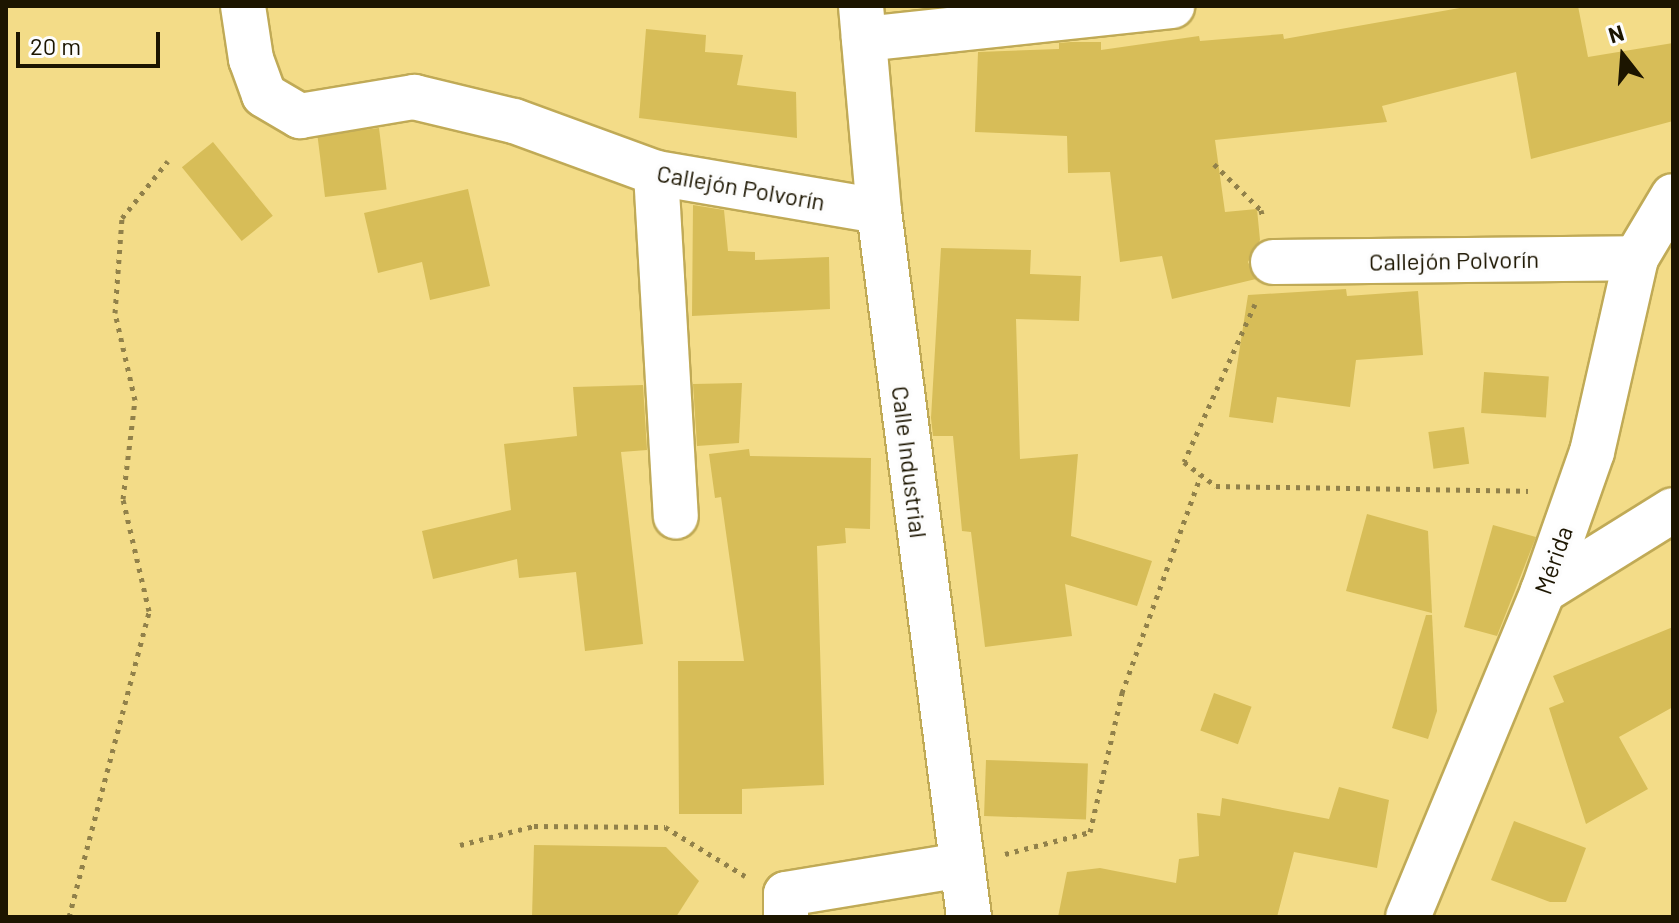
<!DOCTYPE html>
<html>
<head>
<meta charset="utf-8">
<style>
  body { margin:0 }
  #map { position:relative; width:1679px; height:923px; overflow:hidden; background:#f3dc88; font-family:Barlow,sans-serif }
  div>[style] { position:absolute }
  .building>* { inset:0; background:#d7bd58; transform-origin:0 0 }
  .path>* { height:5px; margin-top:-2.5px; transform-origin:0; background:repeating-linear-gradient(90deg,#91814a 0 4px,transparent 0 10px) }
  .roads { filter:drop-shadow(2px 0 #c0aa56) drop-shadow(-2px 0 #c0aa56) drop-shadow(0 2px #c0aa56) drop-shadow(0 -2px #c0aa56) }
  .minor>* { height:44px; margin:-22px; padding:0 22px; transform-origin:22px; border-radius:22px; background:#fff }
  span { translate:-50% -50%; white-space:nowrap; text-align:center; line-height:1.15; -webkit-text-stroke:7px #fdfdfd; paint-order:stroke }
  .street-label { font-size:24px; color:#1c1500 }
  .frame { position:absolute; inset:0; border:8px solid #1c1500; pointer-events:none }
  .north { position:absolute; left:1583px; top:16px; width:80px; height:80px; -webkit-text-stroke:6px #fdfdfd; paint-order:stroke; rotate:343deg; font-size:22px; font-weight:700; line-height:32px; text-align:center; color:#1c1500 }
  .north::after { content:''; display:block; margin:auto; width:28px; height:36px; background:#1c1500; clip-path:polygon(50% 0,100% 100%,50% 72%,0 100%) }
  .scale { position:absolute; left:16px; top:32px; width:144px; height:36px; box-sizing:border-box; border:4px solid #1c1500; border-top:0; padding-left:10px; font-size:24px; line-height:28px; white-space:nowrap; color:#1c1500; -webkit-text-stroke:6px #fdfdfd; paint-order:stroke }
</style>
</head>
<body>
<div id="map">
  <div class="building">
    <i style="clip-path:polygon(1471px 6px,1578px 6px,1588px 57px,1673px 43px,1673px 121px,1531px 159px,1516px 72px,1382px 106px,1387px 122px,1215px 140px,1225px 212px,1257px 209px,1260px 240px,1248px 262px,1256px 279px,1172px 299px,1162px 256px,1120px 262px,1110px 172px,1068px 173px,1067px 136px,975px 132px,978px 52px,1059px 49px,1059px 43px,1071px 42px,1101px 42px,1101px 50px,1199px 36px,1200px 41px,1283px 34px,1284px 39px)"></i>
    <i style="clip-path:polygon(646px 29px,706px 35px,705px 52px,743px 55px,737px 85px,796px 92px,797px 138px,639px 118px)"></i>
    <i style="left:379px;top:128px;width:62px;height:62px;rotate:83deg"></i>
    <i style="left:213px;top:142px;width:95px;height:40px;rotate:51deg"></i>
    <i style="clip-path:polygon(468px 189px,490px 286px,430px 300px,422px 262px,378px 273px,364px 213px)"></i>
    <i style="clip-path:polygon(693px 205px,724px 210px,728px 251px,755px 252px,755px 260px,829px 257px,830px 309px,692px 316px)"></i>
    <i style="clip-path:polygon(941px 248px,1031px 250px,1030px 274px,1081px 276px,1079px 321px,1016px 319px,1020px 459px,1078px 454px,1071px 536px,1152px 561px,1137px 606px,1065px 584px,1072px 636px,985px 647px,971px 532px,962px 531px,953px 436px,933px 436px,931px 418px)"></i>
    <i style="clip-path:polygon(1346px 289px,1347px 296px,1418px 291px,1423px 355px,1356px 360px,1350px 407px,1277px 397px,1273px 423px,1229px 417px,1248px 295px)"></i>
    <i style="left:1484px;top:372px;width:65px;height:41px;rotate:4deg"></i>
    <i style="clip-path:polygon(742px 383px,739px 443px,697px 446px,693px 384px)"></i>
    <i style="clip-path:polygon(643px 385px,647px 450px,621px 452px,643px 644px,585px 651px,576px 572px,519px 578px,517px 559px,433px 579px,422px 531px,511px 510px,504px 444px,577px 436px,573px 387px)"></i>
    <i style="left:1464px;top:427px;width:37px;height:36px;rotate:82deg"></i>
    <i style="clip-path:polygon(749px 449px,750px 456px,871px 458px,870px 529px,845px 528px,846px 543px,817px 546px,824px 785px,742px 789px,742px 814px,679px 814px,678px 661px,744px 661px,721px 497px,715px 498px,709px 454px)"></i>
    <i style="clip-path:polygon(1367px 514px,1428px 531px,1432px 613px,1346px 591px)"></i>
    <i style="clip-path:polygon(1493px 525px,1536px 537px,1497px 636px,1464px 627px)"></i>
    <i style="clip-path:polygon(1426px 615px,1432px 615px,1437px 711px,1428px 739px,1392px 728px)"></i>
    <i style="clip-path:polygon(1673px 627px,1673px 707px,1619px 737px,1648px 789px,1586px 824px,1549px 708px,1564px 702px,1553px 676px)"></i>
    <i style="left:1214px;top:693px;width:40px;height:40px;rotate:20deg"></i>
    <i style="left:986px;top:760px;width:102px;height:56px;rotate:2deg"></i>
    <i style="clip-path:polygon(1339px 787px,1389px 800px,1377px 868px,1294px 852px,1277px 917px,1058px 917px,1067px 872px,1100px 868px,1176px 883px,1179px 859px,1199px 856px,1197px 813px,1220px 816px,1222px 798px,1329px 819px)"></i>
    <i style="clip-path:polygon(1514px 821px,1586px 848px,1566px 902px,1550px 902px,1491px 880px)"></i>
    <i style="clip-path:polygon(534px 845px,666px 847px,699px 881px,676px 917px,532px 917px)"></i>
  </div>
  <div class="path">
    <i style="left:1214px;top:164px;width:66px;rotate:44.4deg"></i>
    <i style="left:1261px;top:210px;width:9px;rotate:77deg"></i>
    <i style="left:1255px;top:304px;width:173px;rotate:114.2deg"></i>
    <i style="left:1184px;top:462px;width:40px;rotate:37deg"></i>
    <i style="left:1216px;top:486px;width:312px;rotate:0.9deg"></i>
    <i style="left:460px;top:845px;width:76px;rotate:-14.4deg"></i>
    <i style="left:534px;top:826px;width:131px;rotate:0.4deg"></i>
    <i style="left:665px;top:827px;width:94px;rotate:31.5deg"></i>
    <i style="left:1005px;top:854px;width:88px;rotate:-14.5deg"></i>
    <i style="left:1090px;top:832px;width:143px;rotate:-77deg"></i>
    <i style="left:1122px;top:693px;width:232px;rotate:-70.1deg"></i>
    <i style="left:69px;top:917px;width:316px;rotate:-75.3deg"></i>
    <i style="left:149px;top:611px;width:115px;rotate:-103.1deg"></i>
    <i style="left:123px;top:499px;width:100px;rotate:-83.1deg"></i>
    <i style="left:135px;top:400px;width:89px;rotate:-102.9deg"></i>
    <i style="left:115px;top:313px;width:95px;rotate:-85.8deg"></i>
    <i style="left:122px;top:218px;width:73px;rotate:-51.1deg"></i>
  </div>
  <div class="roads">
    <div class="minor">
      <i style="left:243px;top:6px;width:54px;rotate:81.4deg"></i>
      <i style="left:251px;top:59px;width:38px;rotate:70deg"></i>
      <i style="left:264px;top:95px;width:42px;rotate:30.3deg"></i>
      <i style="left:300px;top:116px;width:116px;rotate:-9.5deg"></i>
      <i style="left:414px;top:97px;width:103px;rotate:13.5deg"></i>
      <i style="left:514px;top:121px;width:151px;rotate:20.1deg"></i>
      <i style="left:656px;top:173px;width:226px;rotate:9.7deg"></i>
      <i style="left:861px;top:6px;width:206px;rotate:85deg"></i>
      <i style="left:879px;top:211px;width:712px;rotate:82.74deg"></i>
      <i style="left:864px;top:39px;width:310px;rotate:-6.1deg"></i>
      <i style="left:656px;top:173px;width:344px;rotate:86.7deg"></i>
      <i style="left:1273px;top:262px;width:363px;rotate:-0.6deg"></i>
      <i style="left:1543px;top:591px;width:153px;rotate:-31.9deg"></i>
      <i style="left:786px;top:917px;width:23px;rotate:-90deg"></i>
      <i style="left:786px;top:894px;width:178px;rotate:-9.4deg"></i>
      <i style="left:1408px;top:917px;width:353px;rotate:-67.5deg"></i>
      <i style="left:1543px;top:591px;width:147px;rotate:-70.6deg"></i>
      <i style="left:1592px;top:452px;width:199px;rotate:-77.2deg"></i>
      <i style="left:1636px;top:258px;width:72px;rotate:-59.2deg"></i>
    </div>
  </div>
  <div class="street-label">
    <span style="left:741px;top:187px;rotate:10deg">Callejón Polvorín</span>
    <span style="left:1454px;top:260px;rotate:-1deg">Callejón Polvorín</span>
    <span style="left:910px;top:462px;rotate:83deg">Calle Industrial</span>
    <span style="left:1553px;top:560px;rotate:-71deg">Mérida</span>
  </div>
  <div class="frame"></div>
  <div class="north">N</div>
  <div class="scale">20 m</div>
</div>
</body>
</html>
